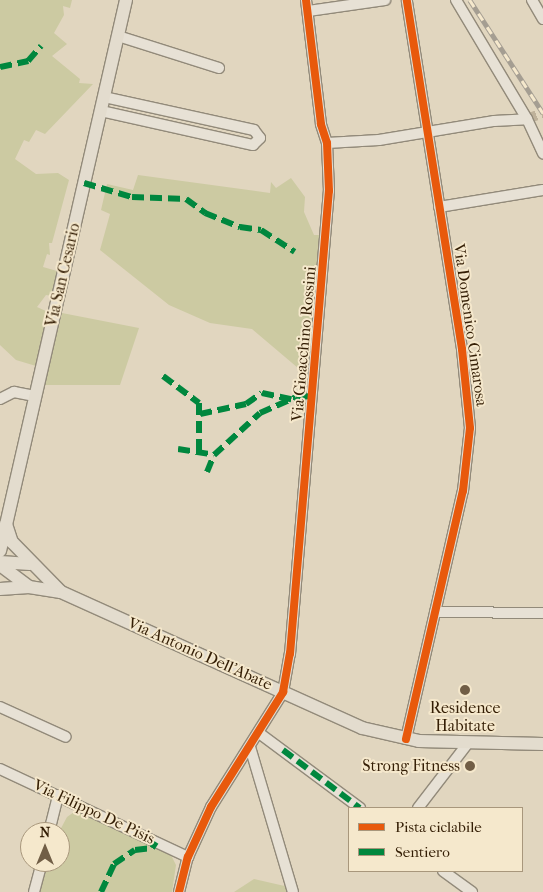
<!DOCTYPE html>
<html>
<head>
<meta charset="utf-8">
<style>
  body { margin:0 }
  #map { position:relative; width:543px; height:892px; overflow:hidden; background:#e1d6bf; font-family:"IM FELL French Canon",serif }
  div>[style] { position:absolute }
  .green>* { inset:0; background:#cccaa2 }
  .minor-tunnel>* { height:10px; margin-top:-5px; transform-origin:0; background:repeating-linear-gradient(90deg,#beb19a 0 10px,transparent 0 15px) }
  .roads { filter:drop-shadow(1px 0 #928a7a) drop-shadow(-1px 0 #928a7a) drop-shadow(0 1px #928a7a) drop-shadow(0 -1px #928a7a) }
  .minor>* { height:10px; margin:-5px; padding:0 5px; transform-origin:5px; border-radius:5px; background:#e7e1d5 }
  .major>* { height:12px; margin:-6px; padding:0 6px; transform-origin:6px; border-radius:6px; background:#e3dcce }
  .rail>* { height:4.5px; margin-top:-2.25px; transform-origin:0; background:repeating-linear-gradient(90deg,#f5e8cc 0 8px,#a59e92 0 16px); box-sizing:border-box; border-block:1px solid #a59e92 }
  .quiet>* { height:6px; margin-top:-3px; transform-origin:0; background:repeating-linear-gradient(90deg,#00873e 0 12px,transparent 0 18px) }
  .cycleway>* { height:8px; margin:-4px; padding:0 4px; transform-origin:4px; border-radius:4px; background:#e8590c }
  .dots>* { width:14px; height:14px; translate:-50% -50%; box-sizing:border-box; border:2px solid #f5e8cc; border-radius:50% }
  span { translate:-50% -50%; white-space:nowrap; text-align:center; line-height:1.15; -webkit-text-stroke:4px #f5e8cc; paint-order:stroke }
  .street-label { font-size:16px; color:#341e05 }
  .poi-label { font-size:16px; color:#341e05 }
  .right { translate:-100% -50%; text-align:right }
  .legend { position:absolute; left:348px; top:807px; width:175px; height:65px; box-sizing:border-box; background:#f5e8cc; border:1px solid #a8977c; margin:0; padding:6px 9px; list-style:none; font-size:15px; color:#341e05 }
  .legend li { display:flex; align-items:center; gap:10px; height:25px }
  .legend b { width:25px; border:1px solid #a8977c }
  .north { position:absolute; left:20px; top:822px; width:50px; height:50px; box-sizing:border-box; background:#f5e8cc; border:1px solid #a8977c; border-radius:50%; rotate:0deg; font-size:14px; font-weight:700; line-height:20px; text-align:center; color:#341e05 }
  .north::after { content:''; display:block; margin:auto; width:18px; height:22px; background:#715e46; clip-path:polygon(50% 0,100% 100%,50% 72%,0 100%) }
</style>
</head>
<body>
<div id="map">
  <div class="green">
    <i style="clip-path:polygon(0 0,72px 0,70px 8px,63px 6px,64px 15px,54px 33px,67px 44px,52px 56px,80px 79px,79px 83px,93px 84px,45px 134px,36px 130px,29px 142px,24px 140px,15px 159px,36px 174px,58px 173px,69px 180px,52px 243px,49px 243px,50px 255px,47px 254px,43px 267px,57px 271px,52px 296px,46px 295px,37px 307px,48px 312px,36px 366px,16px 360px,0 345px)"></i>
    <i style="clip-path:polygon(138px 175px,270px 193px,271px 182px,276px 188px,291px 178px,305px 197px,304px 212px,314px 235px,324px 235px,311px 373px,298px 368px,252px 329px,210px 323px,169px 305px,100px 250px,110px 214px,101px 210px,107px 184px,133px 190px)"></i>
    <i style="clip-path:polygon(62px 313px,139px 328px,120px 385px,44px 385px)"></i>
    <i style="clip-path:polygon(74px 812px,83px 812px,171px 855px,176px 865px,172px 892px,39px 892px,49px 862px,60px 862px,59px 832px,67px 817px)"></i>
    <i style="clip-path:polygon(254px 879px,289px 887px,289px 892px,234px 892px)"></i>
  </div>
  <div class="minor-tunnel">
    <i style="left:527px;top:119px;width:17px;rotate:-21deg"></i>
  </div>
  <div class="roads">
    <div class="minor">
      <i style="left:456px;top:0;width:139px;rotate:59.2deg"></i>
      <i style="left:527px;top:119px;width:38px;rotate:65deg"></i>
      <i style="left:532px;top:0;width:22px;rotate:60deg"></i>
      <i style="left:308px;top:11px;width:78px;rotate:-8.1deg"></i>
      <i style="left:118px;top:36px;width:106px;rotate:17.6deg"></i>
      <i style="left:101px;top:111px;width:156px;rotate:12.6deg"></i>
      <i style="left:253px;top:145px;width:10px;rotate:-45deg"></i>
      <i style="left:260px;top:138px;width:10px;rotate:-127deg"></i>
      <i style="left:254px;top:130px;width:154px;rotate:-167.6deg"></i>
      <i style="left:327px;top:143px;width:52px;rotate:-3.3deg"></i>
      <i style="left:379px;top:140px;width:117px;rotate:-9.4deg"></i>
      <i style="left:494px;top:121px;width:33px;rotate:-3deg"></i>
      <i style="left:439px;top:207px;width:105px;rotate:-9.3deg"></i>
      <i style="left:0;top:399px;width:16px;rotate:-27deg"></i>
      <i style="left:14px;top:392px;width:21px;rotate:11deg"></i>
      <i style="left:435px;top:612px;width:108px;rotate:0.5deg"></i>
      <i style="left:0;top:707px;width:72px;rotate:24.4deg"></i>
      <i style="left:259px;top:733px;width:126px;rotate:36.6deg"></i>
      <i style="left:406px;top:739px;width:254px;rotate:-77.1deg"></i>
      <i style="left:463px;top:491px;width:63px;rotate:-83.7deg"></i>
      <i style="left:470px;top:428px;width:79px;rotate:-95.8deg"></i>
      <i style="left:462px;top:349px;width:353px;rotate:-99deg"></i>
      <i style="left:250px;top:747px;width:151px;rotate:73.5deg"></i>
      <i style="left:0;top:769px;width:208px;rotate:25.1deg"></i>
      <i style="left:418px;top:808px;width:82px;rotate:-52.4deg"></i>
      <i style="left:49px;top:832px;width:38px;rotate:-76deg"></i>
      <i style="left:443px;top:871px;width:36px;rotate:36deg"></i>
      <i style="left:34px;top:892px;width:31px;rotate:-75deg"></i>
      <i style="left:179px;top:892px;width:36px;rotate:-76deg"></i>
      <i style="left:188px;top:857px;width:55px;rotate:-65.3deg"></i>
      <i style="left:211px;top:807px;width:136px;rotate:-57.9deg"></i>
      <i style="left:283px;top:692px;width:39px;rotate:-80deg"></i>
      <i style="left:290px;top:654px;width:465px;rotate:-85.2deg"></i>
      <i style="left:329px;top:191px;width:48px;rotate:-92.4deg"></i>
      <i style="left:327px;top:143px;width:20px;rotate:-108deg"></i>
      <i style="left:321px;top:124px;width:125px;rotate:-96.9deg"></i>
    </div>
    <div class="major">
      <i style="left:6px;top:524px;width:19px;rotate:72deg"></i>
      <i style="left:12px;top:542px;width:70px;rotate:45.6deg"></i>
      <i style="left:0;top:551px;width:565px;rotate:-77.12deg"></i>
      <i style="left:0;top:562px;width:30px;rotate:4deg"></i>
      <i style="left:0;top:565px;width:35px;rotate:37deg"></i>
      <i style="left:0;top:589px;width:29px;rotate:-4deg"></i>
      <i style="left:29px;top:587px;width:32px;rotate:9deg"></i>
      <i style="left:61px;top:592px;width:330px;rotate:24.3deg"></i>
      <i style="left:362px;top:728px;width:58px;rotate:12.8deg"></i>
      <i style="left:419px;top:741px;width:124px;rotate:1.4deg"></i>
    </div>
  </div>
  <div class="rail">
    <i style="left:470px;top:0;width:135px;rotate:57.1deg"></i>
  </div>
  <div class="quiet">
    <i style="left:0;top:67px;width:29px;rotate:-12deg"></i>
    <i style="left:28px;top:61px;width:20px;rotate:-49deg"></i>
    <i style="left:84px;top:183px;width:50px;rotate:16.3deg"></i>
    <i style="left:132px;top:197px;width:54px;rotate:2.1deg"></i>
    <i style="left:186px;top:199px;width:24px;rotate:36deg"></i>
    <i style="left:205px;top:213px;width:38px;rotate:22deg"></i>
    <i style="left:240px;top:227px;width:21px;rotate:8deg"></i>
    <i style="left:261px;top:230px;width:40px;rotate:32.9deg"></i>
    <i style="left:163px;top:376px;width:45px;rotate:36.9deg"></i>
    <i style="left:199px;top:403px;width:48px;rotate:90deg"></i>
    <i style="left:200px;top:414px;width:47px;rotate:-12.3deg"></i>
    <i style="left:246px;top:404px;width:19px;rotate:-35deg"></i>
    <i style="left:262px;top:393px;width:30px;rotate:12deg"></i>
    <i style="left:178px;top:449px;width:36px;rotate:9deg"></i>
    <i style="left:207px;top:472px;width:18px;rotate:-68deg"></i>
    <i style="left:214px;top:455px;width:62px;rotate:-42.4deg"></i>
    <i style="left:260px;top:413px;width:39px;rotate:-24deg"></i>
    <i style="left:296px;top:397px;width:17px;rotate:-3deg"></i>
    <i style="left:283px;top:750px;width:96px;rotate:37deg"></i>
    <i style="left:101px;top:892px;width:31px;rotate:-65deg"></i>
    <i style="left:114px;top:864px;width:25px;rotate:-34deg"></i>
    <i style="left:135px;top:850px;width:17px;rotate:-7deg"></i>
    <i style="left:152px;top:848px;width:7px;rotate:-56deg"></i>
  </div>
  <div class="cycleway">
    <i style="left:406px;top:739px;width:254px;rotate:-77.1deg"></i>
    <i style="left:463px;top:491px;width:63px;rotate:-83.7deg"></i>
    <i style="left:470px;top:428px;width:79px;rotate:-95.8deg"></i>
    <i style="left:462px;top:349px;width:353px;rotate:-99deg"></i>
    <i style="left:179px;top:892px;width:36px;rotate:-76deg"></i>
    <i style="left:188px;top:857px;width:55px;rotate:-65.3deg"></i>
    <i style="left:211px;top:807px;width:136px;rotate:-57.9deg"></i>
    <i style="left:283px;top:692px;width:39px;rotate:-80deg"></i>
    <i style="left:290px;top:654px;width:465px;rotate:-85.2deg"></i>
    <i style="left:329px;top:191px;width:48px;rotate:-92.4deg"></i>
    <i style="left:327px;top:143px;width:20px;rotate:-108deg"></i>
    <i style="left:321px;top:124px;width:125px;rotate:-96.9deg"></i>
  </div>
  <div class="dots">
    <i style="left:465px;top:690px;background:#715e46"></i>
    <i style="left:470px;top:766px;background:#715e46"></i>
  </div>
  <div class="street-label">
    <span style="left:63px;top:275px;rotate:-77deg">Via San Cesario</span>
    <span style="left:470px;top:325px;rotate:82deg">Via Domenico Cimarosa</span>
    <span style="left:304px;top:344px;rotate:-85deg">Via Gioacchino Rossini</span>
    <span style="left:200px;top:654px;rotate:24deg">Via Antonio Dell'Abate</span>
    <span style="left:94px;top:812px;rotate:25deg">Via Filippo De Pisis</span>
  </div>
  <div class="poi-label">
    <span style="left:465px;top:717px">Residence<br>Habitate</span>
    <span class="right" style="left:460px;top:766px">Strong Fitness</span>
  </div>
  <ul class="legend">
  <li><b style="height:6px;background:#e8590c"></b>Pista ciclabile</li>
  <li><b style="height:6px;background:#00873e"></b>Sentiero</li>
  </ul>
  <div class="north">N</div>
</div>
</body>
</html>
